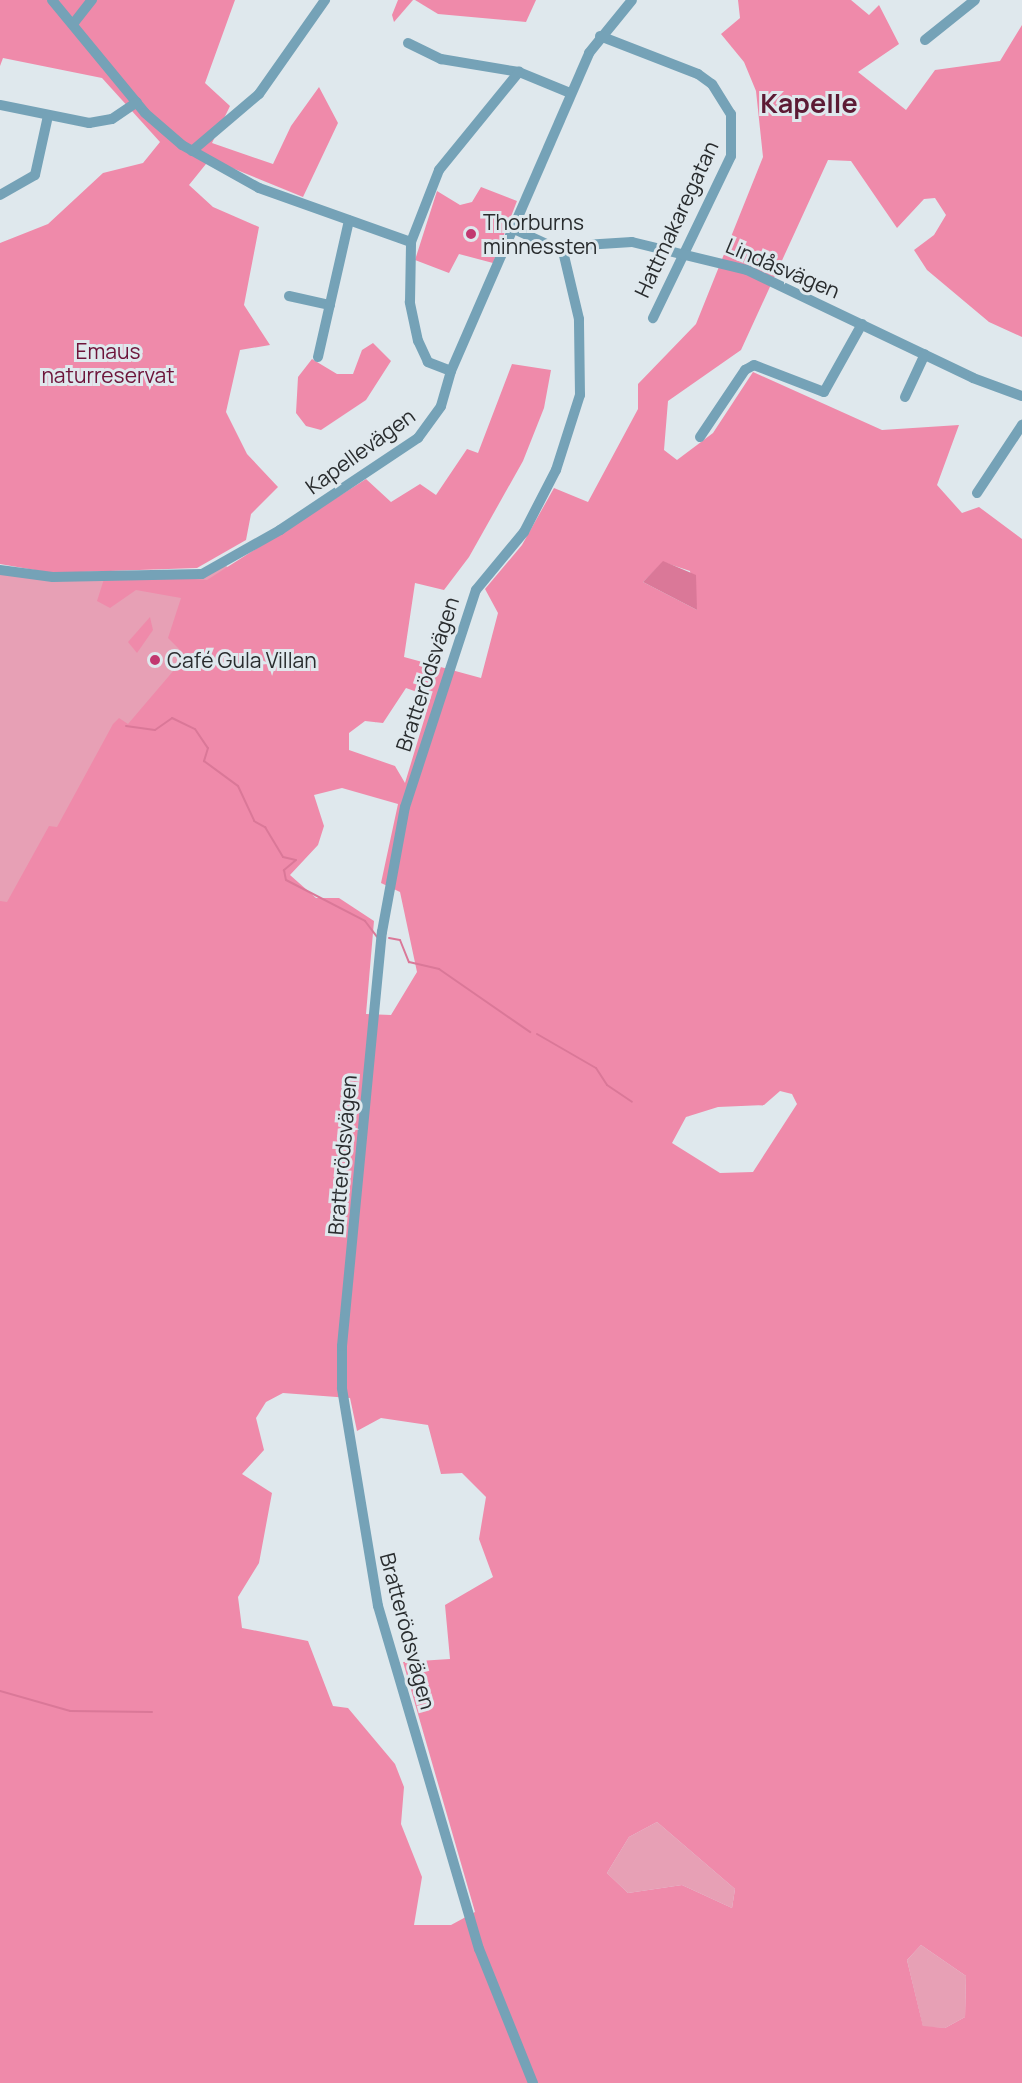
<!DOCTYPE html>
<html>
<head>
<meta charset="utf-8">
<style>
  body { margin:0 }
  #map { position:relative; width:1022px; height:2083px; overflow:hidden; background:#dfe8ed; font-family:Manrope,sans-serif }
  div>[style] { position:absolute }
  .green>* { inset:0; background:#e7a0b5 }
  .forest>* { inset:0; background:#ef8aaa }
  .water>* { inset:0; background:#da7898 }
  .stream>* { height:2px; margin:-1px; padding:0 1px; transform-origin:1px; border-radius:1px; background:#da7898 }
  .minor>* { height:10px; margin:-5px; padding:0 5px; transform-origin:5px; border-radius:5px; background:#75a2b7 }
  .dots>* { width:16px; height:16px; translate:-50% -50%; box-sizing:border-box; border:3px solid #dfe8ed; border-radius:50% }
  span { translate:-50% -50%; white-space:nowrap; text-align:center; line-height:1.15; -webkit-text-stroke:6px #dfe8ed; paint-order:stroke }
  .street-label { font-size:21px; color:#292c2e }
  .poi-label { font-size:21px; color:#292c2e }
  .left { translate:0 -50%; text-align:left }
  .park-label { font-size:21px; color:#6d143a }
  .district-label { font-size:27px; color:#5c1a34; font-weight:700 }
</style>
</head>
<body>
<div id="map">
  <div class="green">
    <i style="clip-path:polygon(226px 566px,257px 585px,0 980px,0 574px,61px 581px,190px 576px)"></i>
    <i style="clip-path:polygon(657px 1822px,735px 1889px,732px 1908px,682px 1885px,628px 1893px,607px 1873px,629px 1837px)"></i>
    <i style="clip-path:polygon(921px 1945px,966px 1976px,965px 2017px,945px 2028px,923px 2027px,907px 1960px)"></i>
  </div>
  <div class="forest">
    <i style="clip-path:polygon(0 0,235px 0,205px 83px,230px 106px,212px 143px,273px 164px,291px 126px,319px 87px,338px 123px,303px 197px,210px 159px,189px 185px,213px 207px,259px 227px,244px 305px,270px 345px,240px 350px,226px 412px,247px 454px,278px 487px,251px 514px,246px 540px,197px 568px,52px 573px,0 564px,0 243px,48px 224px,103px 173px,143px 163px,160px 142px,102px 78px,3px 58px,0 66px)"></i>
    <i style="clip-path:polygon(398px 0,413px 0,394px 22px,392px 15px)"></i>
    <i style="clip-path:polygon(415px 0,536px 0,526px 22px,438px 14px)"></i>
    <i style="clip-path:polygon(evenodd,738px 0,851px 0,869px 15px,879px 5px,899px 44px,858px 72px,906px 110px,935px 70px,1000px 61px,1022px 25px,1022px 337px,989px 322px,927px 270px,914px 250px,934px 235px,946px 215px,935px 198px,924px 199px,897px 228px,851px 161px,828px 160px,741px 350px,668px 401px,664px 450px,677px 460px,713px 433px,753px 372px,882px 430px,959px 425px,937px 485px,962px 513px,979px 507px,1022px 539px,1022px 2083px,0 2083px,0 901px,7px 902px,49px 826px,57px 827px,113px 724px,119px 718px,128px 724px,186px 656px,168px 638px,181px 598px,136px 590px,110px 608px,97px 601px,104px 579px,132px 574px,207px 580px,366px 479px,391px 502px,420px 484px,436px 495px,467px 449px,478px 453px,512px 364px,551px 370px,544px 408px,523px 461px,469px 557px,444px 590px,415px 583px,404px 657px,481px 678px,498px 613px,485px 589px,522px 545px,554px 488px,588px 502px,638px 409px,638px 384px,696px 324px,763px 157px,756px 91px,744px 62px,721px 34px,740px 18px,738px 0,663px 562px,690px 571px,697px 610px,643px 582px,663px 562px,738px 0,406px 688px,431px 697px,405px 783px,395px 766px,349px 750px,349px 733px,365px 721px,383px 723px,406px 688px,738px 0,342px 788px,398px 804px,381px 883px,400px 892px,417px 972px,391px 1015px,366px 1014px,374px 921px,339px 898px,316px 898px,290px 875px,318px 845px,324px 826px,314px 795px,342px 788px,738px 0,780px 1091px,792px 1094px,797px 1104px,753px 1172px,720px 1173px,672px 1143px,686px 1117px,718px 1107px,764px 1105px,780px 1091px,738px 0,283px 1393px,350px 1398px,357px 1431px,381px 1418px,428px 1425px,441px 1474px,462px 1473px,486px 1497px,479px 1539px,493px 1577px,445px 1605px,450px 1659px,403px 1662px,475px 1912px,451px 1925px,414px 1925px,422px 1877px,401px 1824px,404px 1787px,395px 1764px,348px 1708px,333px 1706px,308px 1641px,242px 1628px,238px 1597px,259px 1563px,272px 1493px,242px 1474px,264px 1450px,256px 1418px,266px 1402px,283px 1393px,738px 0,657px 1822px,735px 1889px,732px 1908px,682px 1885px,628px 1893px,607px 1873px,629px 1837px,657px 1822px,738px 0,921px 1945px,966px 1976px,965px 2017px,945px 2028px,923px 2026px,907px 1960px,921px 1945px)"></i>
    <i style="clip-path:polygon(481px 187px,517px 201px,493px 263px,459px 254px,449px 273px,415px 260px,437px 191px,460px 205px,472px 202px)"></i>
    <i style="clip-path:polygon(373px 343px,391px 361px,366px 400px,321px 430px,306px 426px,296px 413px,298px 377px,312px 359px,337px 374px,353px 374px,362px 350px)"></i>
    <i style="clip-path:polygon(150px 617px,153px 630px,137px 653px,128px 642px)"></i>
  </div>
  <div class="water">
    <i style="clip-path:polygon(663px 561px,696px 575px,697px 610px,643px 582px)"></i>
  </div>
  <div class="stream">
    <i style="left:126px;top:726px;width:29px;rotate:8deg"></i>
    <i style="left:155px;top:730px;width:21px;rotate:-35deg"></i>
    <i style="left:172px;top:718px;width:25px;rotate:26deg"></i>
    <i style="left:195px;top:729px;width:23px;rotate:56deg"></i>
    <i style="left:208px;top:748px;width:14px;rotate:107deg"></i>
    <i style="left:204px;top:761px;width:42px;rotate:36.3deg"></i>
    <i style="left:238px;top:786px;width:38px;rotate:65deg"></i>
    <i style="left:254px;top:821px;width:13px;rotate:29deg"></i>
    <i style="left:265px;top:827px;width:35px;rotate:59deg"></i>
    <i style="left:283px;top:857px;width:13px;rotate:13deg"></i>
    <i style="left:296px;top:860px;width:16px;rotate:140deg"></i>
    <i style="left:284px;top:870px;width:10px;rotate:79deg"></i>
    <i style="left:286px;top:880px;width:89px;rotate:27.4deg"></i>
    <i style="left:365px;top:921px;width:20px;rotate:53deg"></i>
    <i style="left:389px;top:938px;width:11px;rotate:10deg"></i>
    <i style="left:400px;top:940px;width:24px;rotate:68deg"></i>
    <i style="left:409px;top:962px;width:31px;rotate:13deg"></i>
    <i style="left:439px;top:969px;width:111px;rotate:34.7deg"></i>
    <i style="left:537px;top:1034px;width:68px;rotate:30deg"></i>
    <i style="left:596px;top:1068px;width:20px;rotate:57deg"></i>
    <i style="left:607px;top:1085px;width:30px;rotate:34deg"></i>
    <i style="left:0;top:1691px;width:73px;rotate:15.9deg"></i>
    <i style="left:70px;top:1711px;width:82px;rotate:0.7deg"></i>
  </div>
  <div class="minor">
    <i style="left:52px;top:0;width:146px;rotate:50.5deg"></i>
    <i style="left:145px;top:113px;width:49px;rotate:40.9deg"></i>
    <i style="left:182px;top:145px;width:88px;rotate:29.2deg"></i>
    <i style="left:259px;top:188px;width:161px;rotate:19.6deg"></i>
    <i style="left:73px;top:24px;width:31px;rotate:-52deg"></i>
    <i style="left:600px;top:36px;width:105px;rotate:21.2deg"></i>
    <i style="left:698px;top:74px;width:17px;rotate:36deg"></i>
    <i style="left:712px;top:84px;width:36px;rotate:58deg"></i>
    <i style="left:731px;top:114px;width:42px;rotate:90deg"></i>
    <i style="left:731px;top:156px;width:180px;rotate:115.7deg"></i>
    <i style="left:925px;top:40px;width:64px;rotate:-38.7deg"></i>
    <i style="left:408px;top:43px;width:37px;rotate:26deg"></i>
    <i style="left:441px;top:59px;width:79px;rotate:9.5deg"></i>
    <i style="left:519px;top:72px;width:55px;rotate:22.4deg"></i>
    <i style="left:0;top:105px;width:91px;rotate:11.4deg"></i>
    <i style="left:89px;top:123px;width:23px;rotate:-10deg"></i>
    <i style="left:112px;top:119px;width:30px;rotate:-34deg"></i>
    <i style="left:192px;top:151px;width:88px;rotate:-40.4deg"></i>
    <i style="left:259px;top:94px;width:115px;rotate:-54.9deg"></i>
    <i style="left:0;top:195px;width:40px;rotate:-29.7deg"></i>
    <i style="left:35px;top:175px;width:60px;rotate:-77.6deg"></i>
    <i style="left:514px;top:229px;width:43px;rotate:24.8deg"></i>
    <i style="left:553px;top:247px;width:79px;rotate:-3.6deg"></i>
    <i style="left:632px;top:242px;width:118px;rotate:13.7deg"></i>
    <i style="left:747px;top:270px;width:250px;rotate:25.5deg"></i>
    <i style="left:973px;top:378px;width:52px;rotate:20.2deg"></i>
    <i style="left:289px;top:296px;width:42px;rotate:12.4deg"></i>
    <i style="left:318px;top:357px;width:140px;rotate:-77.2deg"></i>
    <i style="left:451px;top:371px;width:25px;rotate:-159deg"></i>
    <i style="left:428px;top:362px;width:23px;rotate:-115deg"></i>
    <i style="left:418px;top:341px;width:40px;rotate:-102deg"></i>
    <i style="left:410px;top:302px;width:60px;rotate:-89deg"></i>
    <i style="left:411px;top:242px;width:77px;rotate:-68.7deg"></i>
    <i style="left:439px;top:170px;width:127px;rotate:-50.8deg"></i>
    <i style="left:905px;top:397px;width:47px;rotate:-65.1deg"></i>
    <i style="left:700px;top:437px;width:81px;rotate:-56.1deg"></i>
    <i style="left:745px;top:370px;width:10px;rotate:-29deg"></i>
    <i style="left:754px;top:365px;width:75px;rotate:21.1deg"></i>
    <i style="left:824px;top:392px;width:78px;rotate:-60.8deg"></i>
    <i style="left:977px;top:493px;width:82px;rotate:-56.5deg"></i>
    <i style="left:0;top:570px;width:53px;rotate:7.5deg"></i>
    <i style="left:53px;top:577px;width:149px;rotate:-1.2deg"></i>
    <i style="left:202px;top:574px;width:90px;rotate:-29.4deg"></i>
    <i style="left:280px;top:530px;width:166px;rotate:-33.7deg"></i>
    <i style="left:418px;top:438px;width:39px;rotate:-54deg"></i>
    <i style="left:441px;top:406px;width:36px;rotate:-74deg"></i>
    <i style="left:451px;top:371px;width:347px;rotate:-66.5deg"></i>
    <i style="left:589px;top:53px;width:68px;rotate:-50.9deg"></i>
    <i style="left:533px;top:2083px;width:144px;rotate:-111.9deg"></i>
    <i style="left:479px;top:1949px;width:358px;rotate:-106.4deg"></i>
    <i style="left:378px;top:1606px;width:221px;rotate:-99.4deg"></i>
    <i style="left:342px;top:1388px;width:42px;rotate:-90deg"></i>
    <i style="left:342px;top:1346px;width:416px;rotate:-84.5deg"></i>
    <i style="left:382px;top:932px;width:127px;rotate:-79.6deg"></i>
    <i style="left:405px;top:807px;width:228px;rotate:-71.9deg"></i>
    <i style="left:476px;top:590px;width:75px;rotate:-50.4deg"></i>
    <i style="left:524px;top:532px;width:70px;rotate:-62.7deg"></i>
    <i style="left:556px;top:470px;width:79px;rotate:-72.3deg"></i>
    <i style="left:580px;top:395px;width:76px;rotate:-90.8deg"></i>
    <i style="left:579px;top:319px;width:74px;rotate:-103.3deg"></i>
  </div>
  <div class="dots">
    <i style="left:471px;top:234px;background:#c23870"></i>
    <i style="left:155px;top:660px;background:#c23870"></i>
  </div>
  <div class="street-label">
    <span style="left:676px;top:219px;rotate:-65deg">Hattmakaregatan</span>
    <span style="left:783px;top:268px;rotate:23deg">Lindåsvägen</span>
    <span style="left:360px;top:451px;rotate:-36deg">Kapellevägen</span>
    <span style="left:427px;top:674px;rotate:-72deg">Bratterödsvägen</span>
    <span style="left:342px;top:1155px;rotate:-85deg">Bratterödsvägen</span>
    <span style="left:408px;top:1631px;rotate:75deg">Bratterödsvägen</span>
  </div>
  <div class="poi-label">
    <span class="left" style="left:483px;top:234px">Thorburns<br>minnessten</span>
    <span class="left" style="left:167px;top:660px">Café Gula Villan</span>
  </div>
  <div class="park-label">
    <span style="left:108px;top:363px">Emaus<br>naturreservat</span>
  </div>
  <div class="district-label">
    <span style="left:809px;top:103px">Kapelle</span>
  </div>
</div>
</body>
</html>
